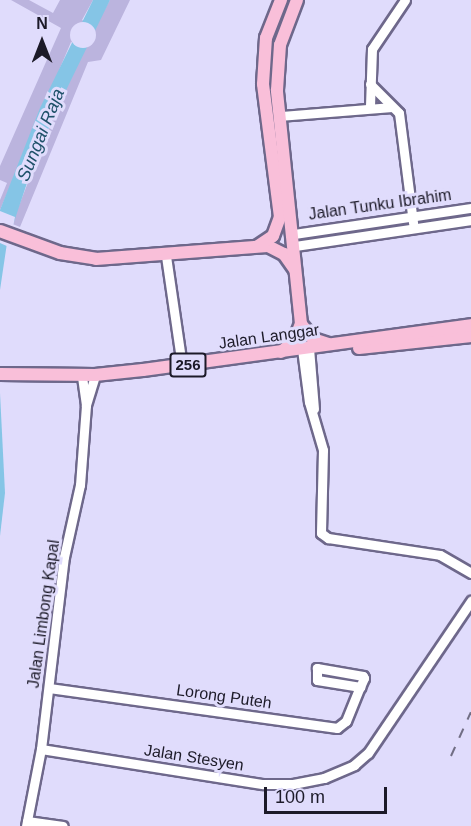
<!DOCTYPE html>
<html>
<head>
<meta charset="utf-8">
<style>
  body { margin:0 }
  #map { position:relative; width:471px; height:826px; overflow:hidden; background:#e0dcfc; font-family:Helvetica,sans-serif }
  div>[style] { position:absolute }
  .green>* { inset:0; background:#bbb4de }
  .water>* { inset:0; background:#85c5e6 }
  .pier>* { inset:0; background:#e0dcfc }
  .round { border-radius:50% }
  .roads { filter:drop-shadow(2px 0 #6e688b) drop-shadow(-2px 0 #6e688b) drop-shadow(0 2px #6e688b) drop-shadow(0 -2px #6e688b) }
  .minor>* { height:9px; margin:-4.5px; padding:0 4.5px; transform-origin:4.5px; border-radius:4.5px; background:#fff }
  .major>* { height:12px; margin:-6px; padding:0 6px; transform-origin:6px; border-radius:6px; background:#f9bfd9 }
  .rail>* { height:2px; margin-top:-1px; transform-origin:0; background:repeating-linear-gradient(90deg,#716e84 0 10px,transparent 0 20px) }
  span { translate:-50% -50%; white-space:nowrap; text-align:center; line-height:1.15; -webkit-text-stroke:6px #e0dcfc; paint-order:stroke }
  .shield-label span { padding:2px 4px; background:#e0dcfc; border:2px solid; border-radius:4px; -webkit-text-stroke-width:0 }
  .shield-label { font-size:15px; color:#1c1a28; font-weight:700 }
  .street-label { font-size:16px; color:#1c1a28 }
  .water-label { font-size:18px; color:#1f5169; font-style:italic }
  .north { position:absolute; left:12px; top:12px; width:60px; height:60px; -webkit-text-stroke:4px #e0dcfc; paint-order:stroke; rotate:0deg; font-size:16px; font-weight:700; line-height:24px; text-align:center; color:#1c1a28 }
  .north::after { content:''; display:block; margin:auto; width:21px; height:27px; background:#1c1a28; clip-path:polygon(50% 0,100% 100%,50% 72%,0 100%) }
  .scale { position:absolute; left:264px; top:787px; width:123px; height:27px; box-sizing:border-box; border:3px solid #1c1a28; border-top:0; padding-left:8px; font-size:18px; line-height:21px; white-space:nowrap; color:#1c1a28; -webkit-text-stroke:4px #e0dcfc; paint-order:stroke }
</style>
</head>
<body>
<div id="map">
  <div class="green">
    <i style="clip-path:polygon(evenodd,11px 0,29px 0,53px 13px,60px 0,93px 0,82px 20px,95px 27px,110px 0,130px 0,101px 60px,88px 62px,20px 227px,0 219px,0 200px,7px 183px,0 180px,0 166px,61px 28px,11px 0,71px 42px,84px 49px,54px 115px,15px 216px,0 210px,71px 42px)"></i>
  </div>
  <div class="water">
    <i style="clip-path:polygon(93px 0,110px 0,54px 115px,28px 180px,7px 243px,0 290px,0 210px,40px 108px)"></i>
    <i style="clip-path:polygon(0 393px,5px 493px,0 536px)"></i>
  </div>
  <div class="pier">
    <i class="round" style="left:70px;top:22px;width:26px;height:26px"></i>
    <i style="clip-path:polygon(0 211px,15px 217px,9px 247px,0 243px)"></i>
  </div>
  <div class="roads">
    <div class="minor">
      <i style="left:370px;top:84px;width:41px;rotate:45deg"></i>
      <i style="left:399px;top:113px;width:111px;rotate:82.7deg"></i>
      <i style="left:370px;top:106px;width:57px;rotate:-88deg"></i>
      <i style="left:372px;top:49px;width:59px;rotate:-56deg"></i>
      <i style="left:280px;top:116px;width:111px;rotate:-4.6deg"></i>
      <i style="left:294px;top:234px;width:179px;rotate:-8.4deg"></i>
      <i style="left:295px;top:246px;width:178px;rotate:-8.4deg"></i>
      <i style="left:166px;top:256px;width:111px;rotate:81.7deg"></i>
      <i style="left:309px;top:348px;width:61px;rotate:85.3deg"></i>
      <i style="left:302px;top:349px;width:53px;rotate:82.5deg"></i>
      <i style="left:309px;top:402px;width:50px;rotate:73.7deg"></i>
      <i style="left:323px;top:450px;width:83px;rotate:91.4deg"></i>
      <i style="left:321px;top:533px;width:9px;rotate:36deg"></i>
      <i style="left:328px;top:538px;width:113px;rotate:8.6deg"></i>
      <i style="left:440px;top:555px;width:36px;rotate:30deg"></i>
      <i style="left:86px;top:405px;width:31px;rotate:-73deg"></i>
      <i style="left:49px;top:688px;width:291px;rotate:7.9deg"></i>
      <i style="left:337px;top:728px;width:11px;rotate:-38deg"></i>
      <i style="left:346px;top:721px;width:37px;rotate:-68deg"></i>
      <i style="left:360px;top:687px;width:10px;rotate:-66deg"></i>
      <i style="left:364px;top:678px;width:2px;rotate:-117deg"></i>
      <i style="left:363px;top:676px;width:47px;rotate:-170.1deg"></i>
      <i style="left:317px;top:668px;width:12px;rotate:90deg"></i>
      <i style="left:317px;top:680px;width:44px;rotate:9.2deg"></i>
      <i style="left:41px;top:749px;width:225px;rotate:9deg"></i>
      <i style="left:263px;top:784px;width:30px"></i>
      <i style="left:293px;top:784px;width:32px;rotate:-11deg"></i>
      <i style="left:324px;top:778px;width:33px;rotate:-23deg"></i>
      <i style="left:354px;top:765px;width:18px;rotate:-41deg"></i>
      <i style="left:368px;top:753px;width:184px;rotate:-55.9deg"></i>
      <i style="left:27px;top:821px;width:36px;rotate:8deg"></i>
      <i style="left:26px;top:826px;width:78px;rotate:-79deg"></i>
      <i style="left:41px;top:749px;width:193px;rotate:-83.2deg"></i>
      <i style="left:64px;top:557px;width:74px;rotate:-77.5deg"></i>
      <i style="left:80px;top:485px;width:80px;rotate:-85.7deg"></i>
      <i style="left:86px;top:405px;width:30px;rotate:-98deg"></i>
    </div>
    <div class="major">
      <i style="left:0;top:231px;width:64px;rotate:20.1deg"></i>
      <i style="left:60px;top:253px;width:36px;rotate:9deg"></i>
      <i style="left:96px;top:259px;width:172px;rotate:-4.3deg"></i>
      <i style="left:268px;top:246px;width:18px;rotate:27deg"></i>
      <i style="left:284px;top:254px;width:19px;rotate:55deg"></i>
      <i style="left:258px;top:246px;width:18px;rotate:-34deg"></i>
      <i style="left:273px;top:236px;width:20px;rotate:-70deg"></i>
      <i style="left:280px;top:217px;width:134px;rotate:-97.3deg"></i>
      <i style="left:263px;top:84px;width:46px;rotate:-86.3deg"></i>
      <i style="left:266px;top:38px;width:41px;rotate:-68.5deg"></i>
      <i style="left:301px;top:324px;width:19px;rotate:51deg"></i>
      <i style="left:313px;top:339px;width:16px;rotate:18deg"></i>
      <i style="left:359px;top:348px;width:113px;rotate:-6.1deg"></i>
      <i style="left:281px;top:352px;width:17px;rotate:-40deg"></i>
      <i style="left:294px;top:341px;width:18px;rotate:-68deg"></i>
      <i style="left:301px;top:324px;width:235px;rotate:-95.9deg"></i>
      <i style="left:277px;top:90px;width:45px;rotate:-86.2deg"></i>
      <i style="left:280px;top:45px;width:48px;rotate:-69.3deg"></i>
      <i style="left:0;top:374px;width:95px;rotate:0.6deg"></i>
      <i style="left:95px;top:375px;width:48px;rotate:-5.9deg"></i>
      <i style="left:143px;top:370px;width:331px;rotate:-7.8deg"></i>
    </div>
  </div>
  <div class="rail">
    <i style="left:451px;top:756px;width:48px;rotate:-65.6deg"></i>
  </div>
  <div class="shield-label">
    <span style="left:188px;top:365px">256</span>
  </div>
  <div class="street-label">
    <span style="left:380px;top:205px;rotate:-8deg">Jalan Tunku Ibrahim</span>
    <span style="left:269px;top:337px;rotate:-8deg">Jalan Langgar</span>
    <span style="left:44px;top:614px;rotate:-82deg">Jalan Limbong Kapal</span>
    <span style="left:224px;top:697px;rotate:8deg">Lorong Puteh</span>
    <span style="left:194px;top:758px;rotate:9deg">Jalan Stesyen</span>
  </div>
  <div class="water-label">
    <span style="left:41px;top:135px;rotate:-68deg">Sungai Raja</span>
  </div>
  <div class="north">N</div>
  <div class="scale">100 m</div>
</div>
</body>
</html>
